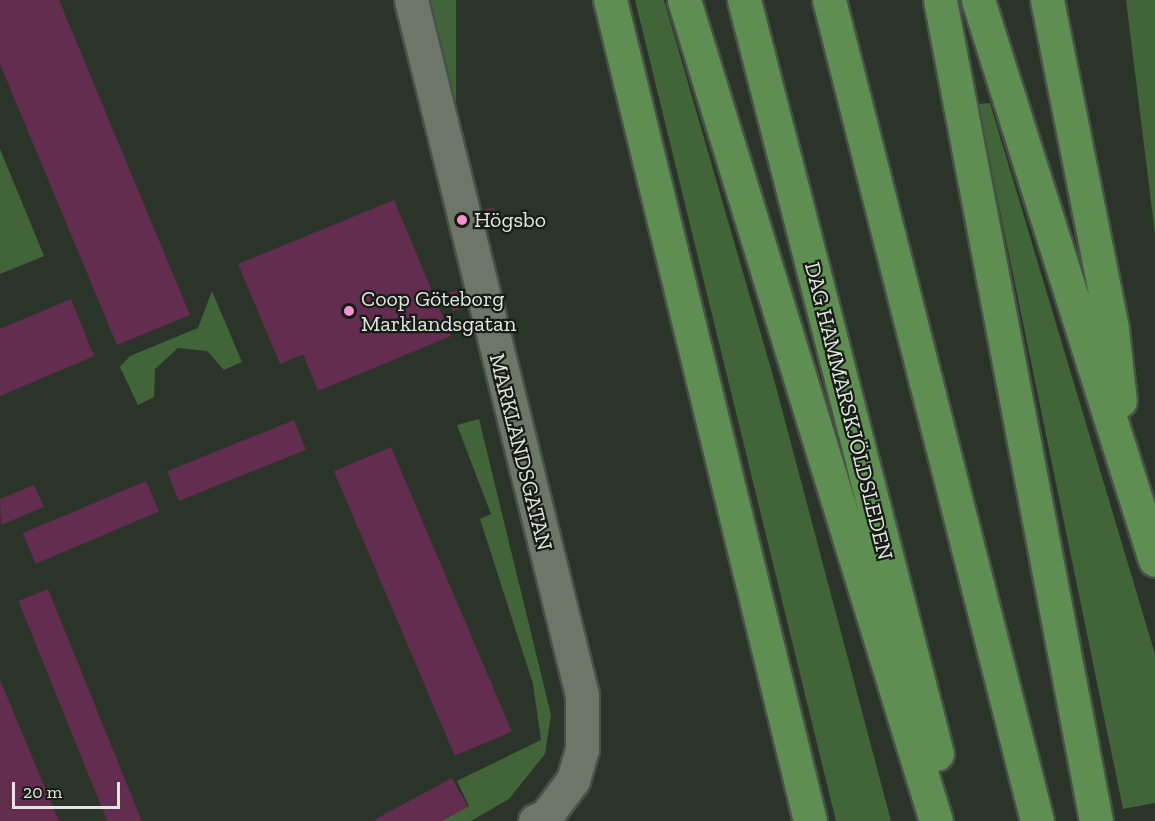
<!DOCTYPE html>
<html>
<head>
<meta charset="utf-8">
<style>
  body { margin:0 }
  #map { position:relative; width:1155px; height:821px; overflow:hidden; background:#2b3428; font-family:"Zilla Slab",serif }
  div>[style] { position:absolute }
  .green>* { inset:0; background:#416439; transform-origin:0 0 }
  .building>* { inset:0; background:#632d4f; transform-origin:0 0 }
  .roads { filter:drop-shadow(2px 0 #485147) drop-shadow(-2px 0 #485147) drop-shadow(0 2px #485147) drop-shadow(0 -2px #485147) }
  .minor>* { height:33px; margin:-16.5px; padding:0 16.5px; transform-origin:16.5px; border-radius:16.5px; background:#6c7769 }
  .primary>* { height:33px; margin:-16.5px; padding:0 16.5px; transform-origin:16.5px; border-radius:16.5px; background:#5e8e52 }
  .dots>* { width:16px; height:16px; translate:-50% -50%; box-sizing:border-box; border:3px solid #161b15; border-radius:50% }
  span { translate:-50% -50%; white-space:nowrap; text-align:center; line-height:1.15; -webkit-text-stroke:4.5px #161b15; paint-order:stroke }
  .poi-label { font-size:22px; color:#e0e7df }
  .left { translate:0 -50%; text-align:left }
  .street-label { font-size:22px; color:#e0e7df }
  .scale { position:absolute; left:12px; top:782px; width:108px; height:27px; box-sizing:border-box; border:3px solid #e0e7df; border-top:0; padding-left:8px; font-size:18px; line-height:21px; white-space:nowrap; color:#e0e7df; -webkit-text-stroke:4px #161b15; paint-order:stroke }
</style>
</head>
<body>
<div id="map">
  <div class="green">
    <i style="left:430px;top:0;width:26px;height:149px"></i>
    <i style="clip-path:polygon(635px 0,664px 0,775px 383px,891px 821px,836px 821px)"></i>
    <i style="clip-path:polygon(1126px 0,1155px 0,1155px 234px)"></i>
    <i style="clip-path:polygon(990px 103px,1155px 654px,1155px 803px,1123px 809px,978px 104px)"></i>
    <i style="clip-path:polygon(0 149px,44px 256px,0 274px)"></i>
    <i style="clip-path:polygon(212px 291px,242px 362px,224px 370px,207px 351px,178px 348px,155px 369px,154px 397px,138px 405px,120px 367px,130px 356px,198px 328px)"></i>
    <i style="clip-path:polygon(479px 419px,551px 715px,545px 754px,509px 799px,471px 821px,441px 821px,469px 806px,457px 781px,541px 740px,533px 684px,480px 519px,491px 514px,457px 425px)"></i>
  </div>
  <div class="building">
    <i style="clip-path:polygon(0 0,59px 0,190px 315px,117px 345px,0 64px)"></i>
    <i style="clip-path:polygon(394px 200px,451px 336px,318px 391px,303px 354px,280px 364px,238px 264px)"></i>
    <i style="left:494px;top:207px;width:20px;height:10px;rotate:75deg"></i>
    <i style="left:461px;top:290px;width:19px;height:12px;rotate:81deg"></i>
    <i style="clip-path:polygon(71px 299px,94px 356px,0 396px,0 329px)"></i>
    <i style="left:294px;top:420px;width:32px;height:137px;rotate:68deg"></i>
    <i style="left:391px;top:447px;width:309px;height:62px;rotate:67deg"></i>
    <i style="left:146px;top:481px;width:33px;height:134px;rotate:67deg"></i>
    <i style="clip-path:polygon(34px 485px,44px 507px,1px 525px,0 499px)"></i>
    <i style="left:48px;top:589px;width:251px;height:32px;rotate:68deg"></i>
    <i style="clip-path:polygon(0 680px,59px 821px,0 821px)"></i>
    <i style="clip-path:polygon(452px 778px,468px 807px,441px 821px,372px 821px)"></i>
  </div>
  <div class="roads">
    <div class="minor">
      <i style="left:411px;top:0;width:716px;rotate:76.18deg"></i>
      <i style="left:582px;top:695px;width:54px;rotate:90deg"></i>
      <i style="left:582px;top:749px;width:32px;rotate:106deg"></i>
      <i style="left:573px;top:780px;width:45px;rotate:126.9deg"></i>
      <i style="left:546px;top:816px;width:12px;rotate:156deg"></i>
    </div>
    <div class="primary">
      <i style="left:610px;top:0;width:845px;rotate:76.31deg"></i>
      <i style="left:684px;top:0;width:859px;rotate:72.94deg"></i>
      <i style="left:744px;top:0;width:778px;rotate:75.64deg"></i>
      <i style="left:829px;top:0;width:847px;rotate:75.78deg"></i>
      <i style="left:940px;top:0;width:836px;rotate:79.24deg"></i>
      <i style="left:978px;top:0;width:587px;rotate:72.46deg"></i>
      <i style="left:1047px;top:0;width:335px;rotate:78.8deg"></i>
      <i style="left:1112px;top:329px;width:72px;rotate:83.7deg"></i>
    </div>
  </div>
  <div class="dots">
    <i style="left:462px;top:220px;background:#f690cf"></i>
    <i style="left:349px;top:311px;background:#f690cf"></i>
  </div>
  <div class="poi-label">
    <span class="left" style="left:474px;top:220px">Högsbo</span>
    <span class="left" style="left:361px;top:311px">Coop Göteborg<br>Marklandsgatan</span>
  </div>
  <div class="street-label">
    <span style="left:849px;top:411px;rotate:76deg">DAG HAMMARSKJÖLDSLEDEN</span>
    <span style="left:521px;top:452px;rotate:76deg">MARKLANDSGATAN</span>
  </div>
  <div class="scale">20 m</div>
</div>
</body>
</html>
